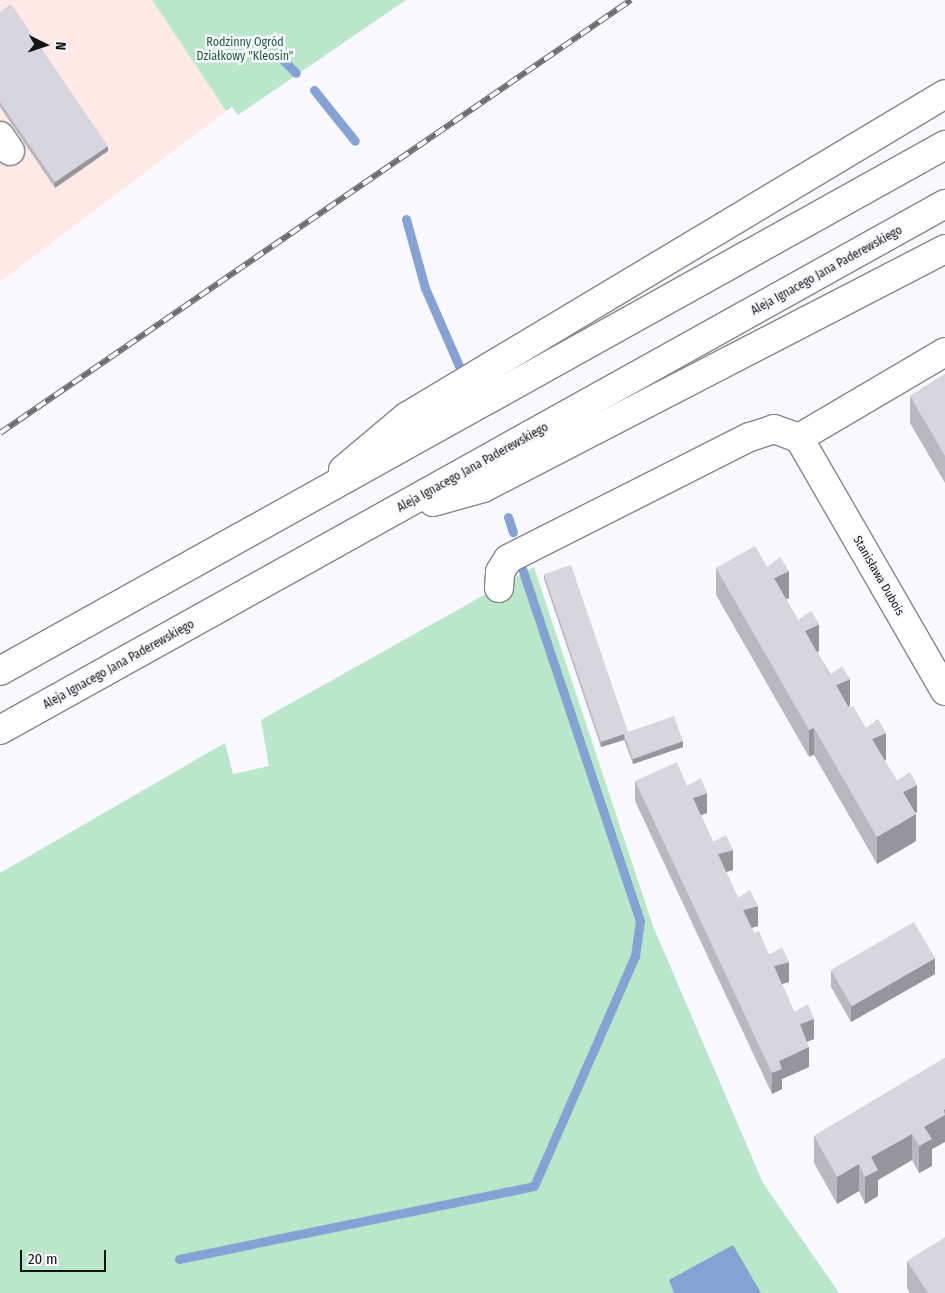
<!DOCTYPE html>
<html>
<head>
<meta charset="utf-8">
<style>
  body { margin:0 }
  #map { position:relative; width:945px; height:1293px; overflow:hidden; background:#f9f8ff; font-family:"Fira Sans Condensed",sans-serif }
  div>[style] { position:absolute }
  .industrial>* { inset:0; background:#ffe9e6 }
  .green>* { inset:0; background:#bae6ca }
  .water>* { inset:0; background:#85a2d4 }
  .stream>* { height:9px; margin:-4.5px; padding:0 4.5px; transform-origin:4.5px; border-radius:4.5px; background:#85a2d4 }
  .roads { filter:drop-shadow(1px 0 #86848c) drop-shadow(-1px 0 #86848c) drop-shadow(0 1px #86848c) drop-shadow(0 -1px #86848c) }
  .minor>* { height:28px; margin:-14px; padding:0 14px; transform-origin:14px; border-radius:14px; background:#fff }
  .major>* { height:28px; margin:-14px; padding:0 14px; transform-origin:14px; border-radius:14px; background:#fff }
  .rail>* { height:5.5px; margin-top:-2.75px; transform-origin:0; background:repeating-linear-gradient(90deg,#f9f8ff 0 11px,#6d6c70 0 22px); box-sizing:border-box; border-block:1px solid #6d6c70 }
  .wall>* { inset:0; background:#b9b7bf }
  .shaded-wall>* { inset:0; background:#96959b; transform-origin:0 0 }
  .building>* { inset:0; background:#d7d5de; transform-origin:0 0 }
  span { translate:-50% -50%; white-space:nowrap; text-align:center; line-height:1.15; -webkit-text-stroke:5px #f9f8ff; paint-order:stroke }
  .park-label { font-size:12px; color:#195d3a }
  .street-label { font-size:12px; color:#141316 }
  .north { position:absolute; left:20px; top:20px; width:50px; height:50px; -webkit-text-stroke:4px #f9f8ff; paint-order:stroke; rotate:94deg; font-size:14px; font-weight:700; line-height:20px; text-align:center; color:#141316 }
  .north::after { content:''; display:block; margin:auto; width:18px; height:22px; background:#141316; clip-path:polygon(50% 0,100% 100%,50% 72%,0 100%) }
  .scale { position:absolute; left:20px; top:1250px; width:86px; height:22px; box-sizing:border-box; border:2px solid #141316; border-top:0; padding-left:6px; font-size:15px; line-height:18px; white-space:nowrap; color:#141316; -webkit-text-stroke:4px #f9f8ff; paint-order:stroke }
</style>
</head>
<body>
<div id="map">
  <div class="industrial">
    <i style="clip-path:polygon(0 0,152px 0,226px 111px,0 282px)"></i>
  </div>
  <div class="green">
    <i style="clip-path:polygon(152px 0,406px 0,238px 115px,232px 107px,226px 111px)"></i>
    <i style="clip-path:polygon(534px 567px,653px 926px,763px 1183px,839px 1293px,0 1293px,0 873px,225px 743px,233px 774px,269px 766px,261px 720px)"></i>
  </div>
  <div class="water">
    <i style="clip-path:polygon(733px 1245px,761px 1293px,674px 1293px,669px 1280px)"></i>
  </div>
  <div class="stream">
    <i style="left:283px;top:60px;width:18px;rotate:45deg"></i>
    <i style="left:314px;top:90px;width:65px;rotate:51.2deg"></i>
    <i style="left:406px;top:219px;width:72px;rotate:74.6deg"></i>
    <i style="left:425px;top:288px;width:85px;rotate:66.4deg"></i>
    <i style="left:508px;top:517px;width:16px;rotate:72deg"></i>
    <i style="left:179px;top:1259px;width:362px;rotate:-11.6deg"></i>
    <i style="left:534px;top:1186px;width:251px;rotate:-66.3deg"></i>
    <i style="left:635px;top:956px;width:35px;rotate:-82deg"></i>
    <i style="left:640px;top:921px;width:372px;rotate:-108.5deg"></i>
  </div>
  <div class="roads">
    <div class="minor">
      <i style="left:0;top:136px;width:18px;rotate:56deg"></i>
      <i style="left:945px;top:352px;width:169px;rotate:149.5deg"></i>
      <i style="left:799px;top:438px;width:292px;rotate:60deg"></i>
      <i style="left:499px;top:588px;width:16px;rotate:-86deg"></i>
      <i style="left:500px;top:572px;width:15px;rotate:-58deg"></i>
      <i style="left:508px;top:559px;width:271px;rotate:-26.8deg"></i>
      <i style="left:750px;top:437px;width:25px;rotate:-18deg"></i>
      <i style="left:774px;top:429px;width:27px;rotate:20deg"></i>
    </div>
    <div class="major">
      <i style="left:343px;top:470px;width:82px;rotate:-40.1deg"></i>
      <i style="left:406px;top:417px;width:628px;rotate:-30.93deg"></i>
      <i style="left:433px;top:502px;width:52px;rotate:-15.6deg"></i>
      <i style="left:483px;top:488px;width:520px;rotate:-27.35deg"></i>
      <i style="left:0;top:671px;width:1082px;rotate:-29.1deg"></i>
      <i style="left:0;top:730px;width:1082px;rotate:-29.1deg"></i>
    </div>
  </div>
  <div class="rail">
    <i style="left:0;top:433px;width:765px;rotate:-34.46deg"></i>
  </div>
  <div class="wall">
    <i style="clip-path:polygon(0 12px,108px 151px,55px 188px,0 107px)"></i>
    <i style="clip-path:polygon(945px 374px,945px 483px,910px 423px,910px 396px)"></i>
    <i style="clip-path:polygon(767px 567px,789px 598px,786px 599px,798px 620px,819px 651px,817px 652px,850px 706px,848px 707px,866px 728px,886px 760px,884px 760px,897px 781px,917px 812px,915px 813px,916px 841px,877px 864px,814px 755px,809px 757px,716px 595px,716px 568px)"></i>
    <i style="clip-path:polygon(544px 574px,628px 732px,683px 747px,633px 764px,624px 740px,601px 747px,544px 579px)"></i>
    <i style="clip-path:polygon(635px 781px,687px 786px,707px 813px,701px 815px,713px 842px,733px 870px,726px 872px,738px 898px,758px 926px,752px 928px,754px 933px,789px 982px,782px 984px,794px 1012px,814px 1039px,807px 1042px,809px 1067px,782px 1079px,782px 1089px,772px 1094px,635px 801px)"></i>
    <i style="clip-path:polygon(831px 971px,935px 974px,851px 1022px,831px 987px)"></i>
    <i style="clip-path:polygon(945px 1058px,945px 1142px,932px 1149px,932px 1166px,919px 1173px,912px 1160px,878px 1180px,878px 1196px,865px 1204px,859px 1191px,837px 1204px,814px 1163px,814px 1136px)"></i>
    <i style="clip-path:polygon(907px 1261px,945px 1293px,910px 1293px,907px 1288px)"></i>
  </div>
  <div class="shaded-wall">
    <i style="clip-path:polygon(108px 146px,108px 151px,55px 188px,55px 182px)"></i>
    <i style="clip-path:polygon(789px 571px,789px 598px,774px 605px,774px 578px)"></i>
    <i style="clip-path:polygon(819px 624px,819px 651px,805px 658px,805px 631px)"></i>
    <i style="clip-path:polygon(850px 679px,850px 706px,836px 712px,836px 685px)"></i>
    <i style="left:814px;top:728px;width:27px;height:5px;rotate:90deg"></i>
    <i style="clip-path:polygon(886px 733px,886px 760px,872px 766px,872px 739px)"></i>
    <i style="clip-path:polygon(624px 734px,624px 740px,601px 747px,601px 742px)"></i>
    <i style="clip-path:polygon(683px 741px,683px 747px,633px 764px,633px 759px)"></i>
    <i style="clip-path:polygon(917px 785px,917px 812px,903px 819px,903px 792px)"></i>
    <i style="clip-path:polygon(707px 793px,707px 813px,693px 818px,693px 798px)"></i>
    <i style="clip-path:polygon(916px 814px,916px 841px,877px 864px,877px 837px)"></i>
    <i style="clip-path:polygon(733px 850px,733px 870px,718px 874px,718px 854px)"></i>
    <i style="clip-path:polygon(758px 906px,758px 926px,743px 930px,743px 910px)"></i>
    <i style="clip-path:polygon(935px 958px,935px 974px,851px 1022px,851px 1006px)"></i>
    <i style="clip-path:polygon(789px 962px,789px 982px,774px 986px,774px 966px)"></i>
    <i style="clip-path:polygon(814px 1019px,814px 1039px,800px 1044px,800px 1024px)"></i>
    <i style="clip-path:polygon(809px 1047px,809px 1067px,782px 1079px,782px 1089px,772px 1094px,772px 1073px,779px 1061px)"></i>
    <i style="clip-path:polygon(945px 1109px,945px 1142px,932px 1149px,932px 1166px,919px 1173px,919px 1146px,924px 1127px)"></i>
    <i style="clip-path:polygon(912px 1134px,912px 1160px,878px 1180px,878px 1196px,865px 1204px,865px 1177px,871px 1157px)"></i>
    <i style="clip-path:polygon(859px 1164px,859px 1191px,837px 1204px,837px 1177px)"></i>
  </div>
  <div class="building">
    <i style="clip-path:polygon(11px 4px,108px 146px,55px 182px,0 102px,0 12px)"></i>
    <i style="clip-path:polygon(945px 374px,945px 456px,910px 396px)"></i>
    <i style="clip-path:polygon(755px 546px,767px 567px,780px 557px,789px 571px,774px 578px,798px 620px,811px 611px,819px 624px,805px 631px,830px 675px,842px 666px,850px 679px,836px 685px,849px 708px,853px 706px,866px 728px,878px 719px,886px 733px,872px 739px,897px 781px,910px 772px,917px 785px,903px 792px,916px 814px,877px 837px,814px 728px,809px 730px,716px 568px)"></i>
    <i style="clip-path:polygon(571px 565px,628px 732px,674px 716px,683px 741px,633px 759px,624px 734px,601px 742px,544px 574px)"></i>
    <i style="clip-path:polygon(677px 762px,687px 786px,701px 778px,707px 793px,693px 798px,713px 842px,726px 835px,733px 850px,718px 854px,738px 898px,750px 890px,758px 906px,743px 910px,754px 933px,759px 931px,769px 955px,782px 947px,789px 962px,774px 966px,794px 1012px,808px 1004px,814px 1019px,800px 1024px,809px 1047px,779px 1061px,782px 1069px,772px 1073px,635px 781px)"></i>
    <i style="left:914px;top:922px;width:42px;height:96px;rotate:60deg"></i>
    <i style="clip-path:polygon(945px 1058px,945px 1109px,944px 1110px,945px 1115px,924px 1127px,932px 1139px,919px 1146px,912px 1134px,871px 1157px,878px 1170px,865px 1177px,859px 1164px,837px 1177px,814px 1136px)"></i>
    <i style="clip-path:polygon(945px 1237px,945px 1293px,928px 1293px,907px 1261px)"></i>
  </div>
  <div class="park-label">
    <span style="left:245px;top:50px">Rodzinny Ogród<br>Działkowy "Kleosin"</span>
  </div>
  <div class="street-label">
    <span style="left:827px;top:271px;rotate:-29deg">Aleja Ignacego Jana Paderewskiego</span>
    <span style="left:473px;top:468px;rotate:-29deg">Aleja Ignacego Jana Paderewskiego</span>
    <span style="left:878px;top:576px;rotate:60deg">Stanisława Dubois</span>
    <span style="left:119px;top:665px;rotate:-29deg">Aleja Ignacego Jana Paderewskiego</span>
  </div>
  <div class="north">N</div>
  <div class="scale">20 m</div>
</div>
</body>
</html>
